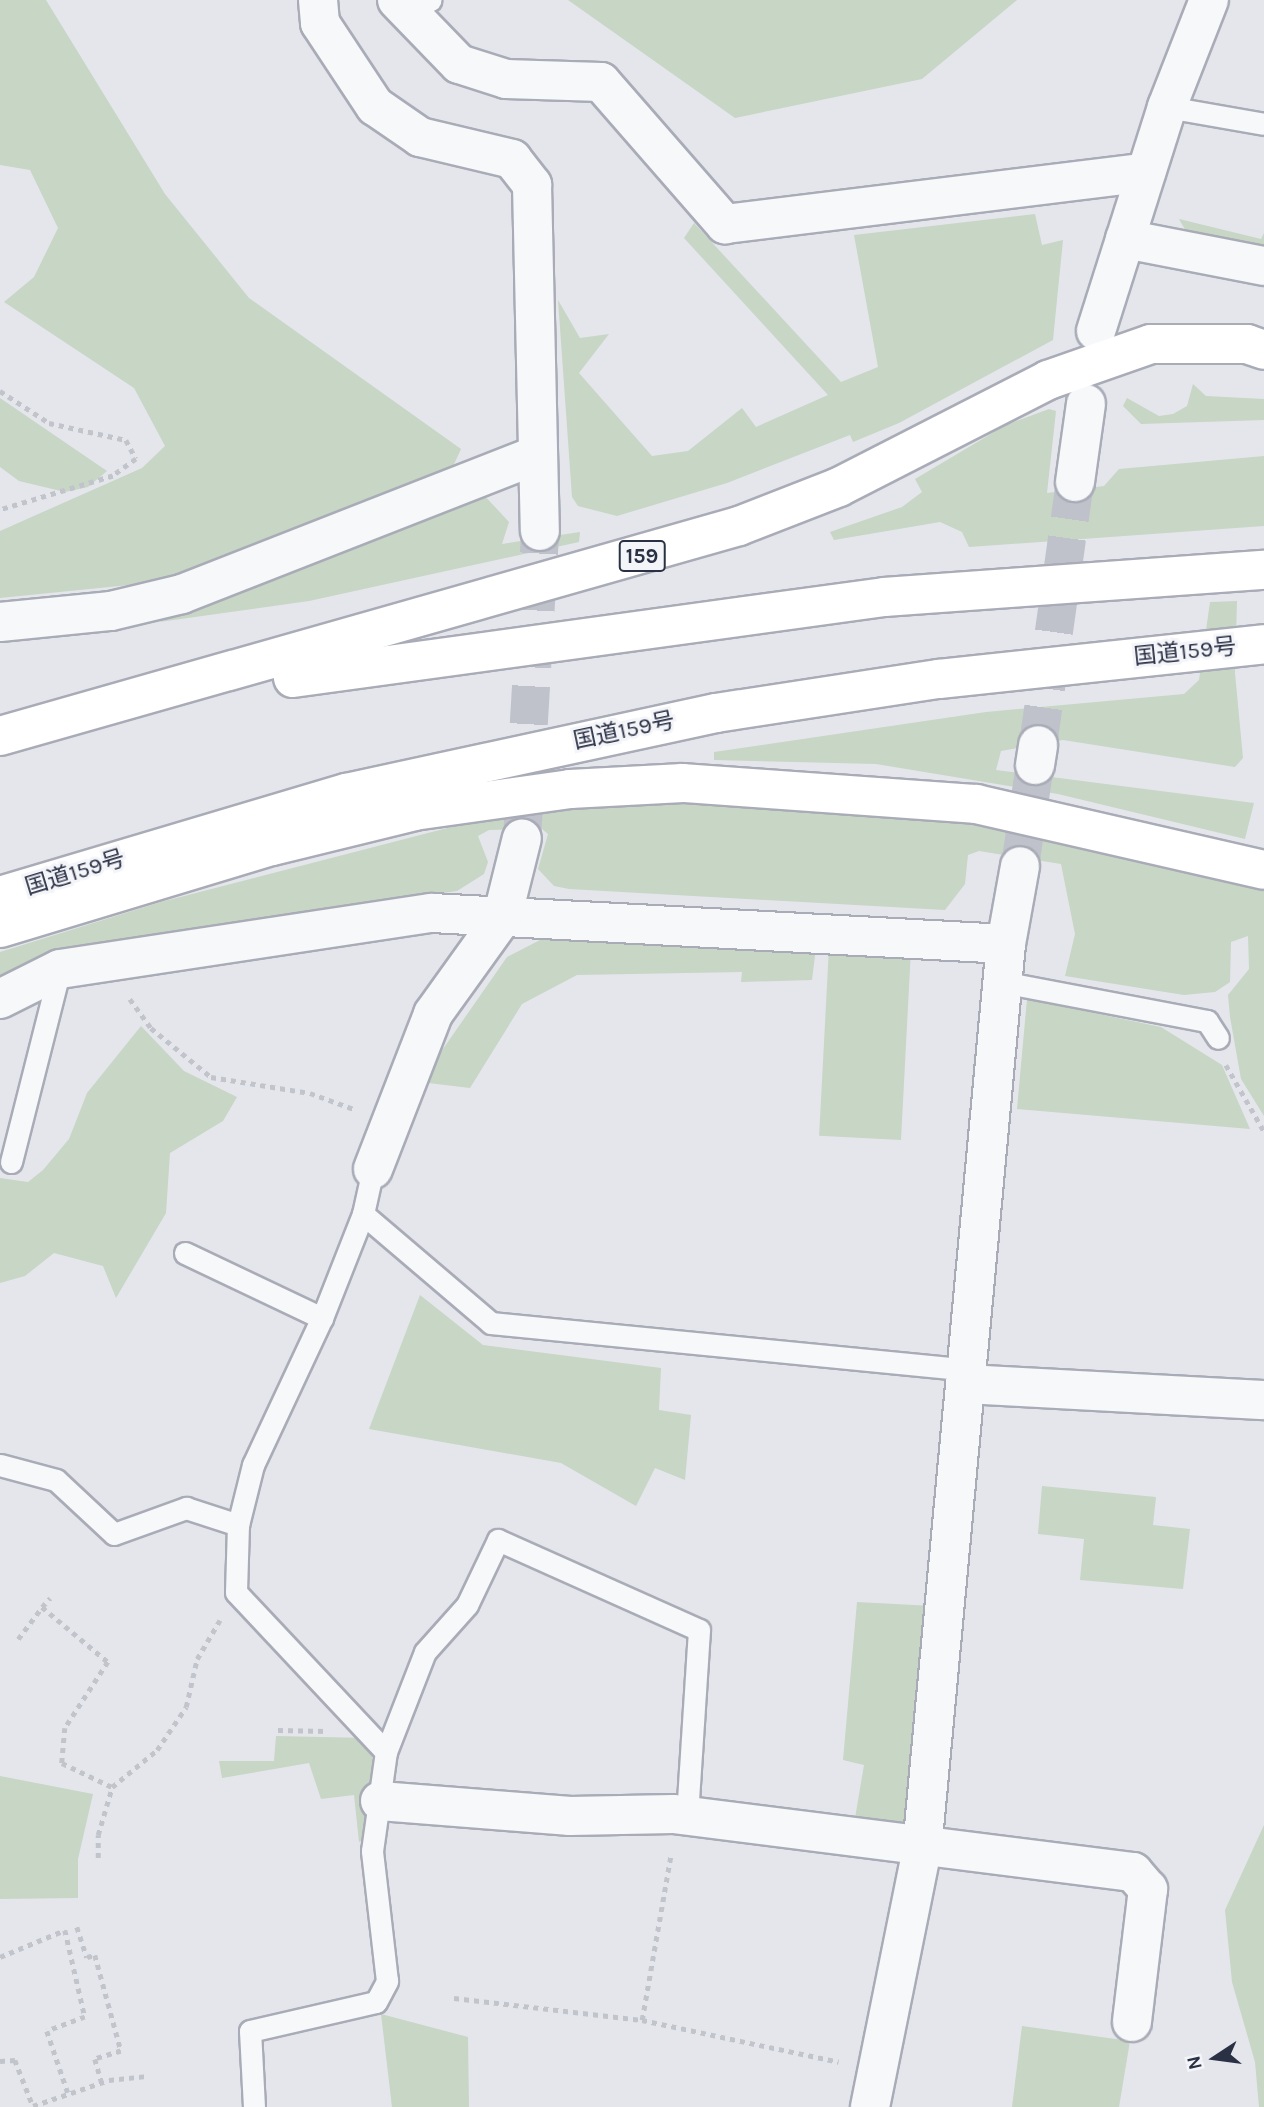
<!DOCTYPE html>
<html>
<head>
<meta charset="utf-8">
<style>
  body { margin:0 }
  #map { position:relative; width:1264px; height:2107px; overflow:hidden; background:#e4e6ec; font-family:Karla,"Noto Sans JP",sans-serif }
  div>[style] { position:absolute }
  .green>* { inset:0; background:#c7d6c5; transform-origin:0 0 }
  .street-tunnel>* { height:38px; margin-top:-19px; transform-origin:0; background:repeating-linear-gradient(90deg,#bfc2cb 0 38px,transparent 0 57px) }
  .path>* { height:4.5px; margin-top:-2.25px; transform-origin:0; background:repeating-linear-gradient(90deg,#c2c4cb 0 5px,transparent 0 10px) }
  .roads { filter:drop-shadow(2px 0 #a9acb7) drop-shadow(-2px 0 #a9acb7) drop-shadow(0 2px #a9acb7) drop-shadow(0 -2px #a9acb7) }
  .lane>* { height:21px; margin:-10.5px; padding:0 10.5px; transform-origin:10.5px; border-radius:10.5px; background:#f7f8fa }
  .street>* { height:38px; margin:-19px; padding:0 19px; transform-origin:19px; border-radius:19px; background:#f7f8fa }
  .highway>* { height:38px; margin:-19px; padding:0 19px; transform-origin:19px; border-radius:19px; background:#fff }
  span { translate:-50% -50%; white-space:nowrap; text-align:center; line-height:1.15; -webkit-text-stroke:6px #f4f5f9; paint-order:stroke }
  .shield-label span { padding:2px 5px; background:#f4f5f9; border:2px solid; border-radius:5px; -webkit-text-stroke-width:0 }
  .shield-label { font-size:21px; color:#2b3145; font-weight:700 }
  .street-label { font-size:23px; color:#2b3145 }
  .north { position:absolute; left:1180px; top:2023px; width:70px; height:70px; -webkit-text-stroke:5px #f4f5f9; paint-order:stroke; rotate:257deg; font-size:19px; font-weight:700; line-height:28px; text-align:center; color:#2b3145 }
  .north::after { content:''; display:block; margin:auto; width:24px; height:32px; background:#2b3145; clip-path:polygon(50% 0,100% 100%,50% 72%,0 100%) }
</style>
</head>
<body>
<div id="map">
  <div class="green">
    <i style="clip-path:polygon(0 0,46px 0,165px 194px,249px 298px,461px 449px,450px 473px,169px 581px,0 598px,0 531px,142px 468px,165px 446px,134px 388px,4px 302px,34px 277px,58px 228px,30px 170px,0 165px)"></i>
    <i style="clip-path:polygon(568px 0,1017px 0,922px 79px,735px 118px)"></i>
    <i style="clip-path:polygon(1035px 214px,1042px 245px,1063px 240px,1053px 340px,899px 423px,853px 442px,850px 435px,727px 483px,617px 516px,578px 506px,572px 497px,558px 300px,580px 338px,609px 334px,579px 373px,652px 456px,688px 451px,742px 408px,756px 427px,828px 395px,684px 238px,694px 223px,841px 382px,878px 367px,854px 235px)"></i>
    <i style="clip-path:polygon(1179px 219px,1261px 239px,1264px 233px,1264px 251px,1191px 240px)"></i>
    <i style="clip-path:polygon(1193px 384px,1206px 396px,1264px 399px,1264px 420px,1141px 424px,1123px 406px,1127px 398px,1159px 416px,1173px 414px,1187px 406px)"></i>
    <i style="clip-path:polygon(0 398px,107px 471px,88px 487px,65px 492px,19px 481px,0 467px)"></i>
    <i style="clip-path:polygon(1049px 409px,1056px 411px,1047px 493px,1104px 486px,1119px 469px,1264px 456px,1264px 526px,969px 547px,962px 532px,940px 522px,834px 540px,830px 532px,902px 507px,922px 492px,915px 479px,1006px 425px)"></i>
    <i style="clip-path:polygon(482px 493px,509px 522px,502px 544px,580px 532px,579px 542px,309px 601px,159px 622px)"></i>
    <i style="clip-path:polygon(1237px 601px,1235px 673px,1243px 758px,1235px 767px,1063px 740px,1001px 751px,996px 770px,1254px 803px,1245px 839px,1058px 794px,876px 764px,714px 760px,714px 752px,986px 712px,1184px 694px,1199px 680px,1210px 602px)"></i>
    <i style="clip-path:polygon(783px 801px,946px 819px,1261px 884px,1264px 845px,1264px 1116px,1241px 1079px,1230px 1017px,1228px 995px,1249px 969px,1248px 936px,1231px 942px,1230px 982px,1215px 992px,1184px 995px,1065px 976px,1075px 934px,1061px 864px,979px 851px,968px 855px,965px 884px,945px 910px,569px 889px,554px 886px,538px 869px,548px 834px,542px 829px,489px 830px,478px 836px,488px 862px,484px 874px,457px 891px,57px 948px,0 980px,0 952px,161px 902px,486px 818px,627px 804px)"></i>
    <i style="clip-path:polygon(544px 938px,816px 948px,812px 980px,741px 982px,742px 972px,577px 975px,522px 1004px,470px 1088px,420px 1082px,507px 957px)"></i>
    <i style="left:829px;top:947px;width:82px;height:189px;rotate:3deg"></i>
    <i style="clip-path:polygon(1027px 999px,1161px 1027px,1222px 1065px,1250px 1129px,1017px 1109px)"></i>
    <i style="clip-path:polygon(141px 1026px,184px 1071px,237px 1097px,223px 1121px,170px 1153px,166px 1213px,116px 1298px,103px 1266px,54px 1253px,25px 1276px,0 1283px,0 1178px,28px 1182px,43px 1170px,69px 1139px,87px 1093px)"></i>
    <i style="clip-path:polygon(420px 1295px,483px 1345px,661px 1368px,659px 1410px,691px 1415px,685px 1480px,655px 1468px,636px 1506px,561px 1463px,369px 1429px)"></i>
    <i style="clip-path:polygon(1042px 1486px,1156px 1497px,1153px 1525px,1190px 1529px,1183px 1589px,1080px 1580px,1084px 1539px,1038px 1534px)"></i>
    <i style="clip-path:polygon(857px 1602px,933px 1606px,910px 1820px,896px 1830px,854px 1824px,864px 1765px,843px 1760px)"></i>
    <i style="clip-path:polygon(276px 1736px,366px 1738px,375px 1766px,365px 1839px,359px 1842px,354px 1795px,321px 1799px,309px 1763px,222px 1778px,219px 1761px,274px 1761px)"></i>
    <i style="clip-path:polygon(0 1776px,93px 1794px,78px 1859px,78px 1898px,0 1899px)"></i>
    <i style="clip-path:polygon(1264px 1825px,1264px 2107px,1259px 2107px,1255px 2062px,1232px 1982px,1225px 1910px)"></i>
    <i style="clip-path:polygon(381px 2014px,468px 2037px,469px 2107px,392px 2107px)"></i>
    <i style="clip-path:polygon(1022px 2026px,1130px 2041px,1119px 2107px,1012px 2107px)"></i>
  </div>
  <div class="street-tunnel">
    <i style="left:1038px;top:745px;width:266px;rotate:-82deg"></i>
    <i style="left:522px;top:838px;width:308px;rotate:-86.6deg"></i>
    <i style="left:1020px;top:866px;width:102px;rotate:-81.6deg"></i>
  </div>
  <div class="path">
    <i style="left:0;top:391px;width:59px;rotate:33.1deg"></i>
    <i style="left:49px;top:423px;width:79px;rotate:12.4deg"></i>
    <i style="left:126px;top:440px;width:21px;rotate:62deg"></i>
    <i style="left:136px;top:459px;width:29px;rotate:144deg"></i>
    <i style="left:113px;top:476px;width:118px;rotate:163.3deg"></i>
    <i style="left:130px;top:999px;width:36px;rotate:54deg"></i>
    <i style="left:151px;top:1028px;width:77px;rotate:39.2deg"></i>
    <i style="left:211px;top:1077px;width:100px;rotate:9.2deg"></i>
    <i style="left:310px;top:1093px;width:47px;rotate:20deg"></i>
    <i style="left:1226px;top:1065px;width:76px;rotate:60.1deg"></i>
    <i style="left:42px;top:1607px;width:12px;rotate:-48deg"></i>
    <i style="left:18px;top:1639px;width:40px;rotate:-53deg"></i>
    <i style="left:42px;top:1607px;width:86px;rotate:39.8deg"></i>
    <i style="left:108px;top:1662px;width:79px;rotate:123.1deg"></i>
    <i style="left:65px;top:1728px;width:35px;rotate:95deg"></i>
    <i style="left:62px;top:1763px;width:55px;rotate:25.6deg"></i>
    <i style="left:278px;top:1730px;width:48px;rotate:1.2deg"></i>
    <i style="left:98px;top:1858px;width:23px;rotate:-90deg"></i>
    <i style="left:98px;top:1835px;width:50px;rotate:-73.7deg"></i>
    <i style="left:112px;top:1787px;width:58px;rotate:-39.4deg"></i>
    <i style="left:157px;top:1750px;width:52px;rotate:-56deg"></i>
    <i style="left:186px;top:1707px;width:49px;rotate:-77.1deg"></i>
    <i style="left:197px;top:1659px;width:45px;rotate:-59.5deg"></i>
    <i style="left:77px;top:1927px;width:32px;rotate:72deg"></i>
    <i style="left:87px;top:1957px;width:8px;rotate:-14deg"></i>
    <i style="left:95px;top:1955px;width:99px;rotate:74.8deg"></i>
    <i style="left:121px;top:2051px;width:27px;rotate:163deg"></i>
    <i style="left:95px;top:2059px;width:25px;rotate:74deg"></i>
    <i style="left:0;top:1957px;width:70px;rotate:-22.6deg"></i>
    <i style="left:65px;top:1930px;width:89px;rotate:77.1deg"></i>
    <i style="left:85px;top:2017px;width:40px;rotate:159.8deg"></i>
    <i style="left:47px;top:2031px;width:65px;rotate:71.3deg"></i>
    <i style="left:454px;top:1998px;width:189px;rotate:6.7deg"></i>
    <i style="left:642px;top:2020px;width:201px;rotate:12deg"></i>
    <i style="left:642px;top:2020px;width:169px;rotate:-80.1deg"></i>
    <i style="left:0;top:2061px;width:15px;rotate:-4deg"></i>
    <i style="left:15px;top:2060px;width:49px;rotate:68.6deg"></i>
    <i style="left:33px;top:2106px;width:80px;rotate:-18.9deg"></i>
    <i style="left:109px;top:2080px;width:37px;rotate:-6deg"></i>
  </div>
  <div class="roads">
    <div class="lane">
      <i style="left:408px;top:11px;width:25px;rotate:-26deg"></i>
      <i style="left:1167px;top:107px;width:98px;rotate:9.9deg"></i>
      <i style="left:1002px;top:982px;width:209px;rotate:10.8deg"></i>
      <i style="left:1207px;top:1021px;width:20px;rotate:57deg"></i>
      <i style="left:11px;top:1162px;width:199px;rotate:-75.8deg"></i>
      <i style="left:363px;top:1214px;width:168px;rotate:40.4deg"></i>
      <i style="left:491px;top:1323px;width:479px;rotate:5.6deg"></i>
      <i style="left:185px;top:1253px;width:152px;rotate:25.4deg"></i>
      <i style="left:0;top:1465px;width:58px;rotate:15deg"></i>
      <i style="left:56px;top:1480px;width:79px;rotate:43deg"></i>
      <i style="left:114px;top:1534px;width:77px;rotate:-19.9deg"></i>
      <i style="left:186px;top:1508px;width:55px;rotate:18.1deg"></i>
      <i style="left:386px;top:1752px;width:107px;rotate:-68.7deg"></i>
      <i style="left:425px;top:1652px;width:63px;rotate:-48.2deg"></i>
      <i style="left:467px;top:1605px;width:72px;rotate:-64.5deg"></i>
      <i style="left:498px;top:1540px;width:220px;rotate:24.1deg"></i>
      <i style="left:699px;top:1630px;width:186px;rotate:93.7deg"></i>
      <i style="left:254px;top:2107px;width:76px;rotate:-93deg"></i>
      <i style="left:250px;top:2031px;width:129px;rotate:-13deg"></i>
      <i style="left:376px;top:2002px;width:24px;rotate:-62deg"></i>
      <i style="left:387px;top:1981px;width:131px;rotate:-96.6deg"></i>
      <i style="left:372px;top:1851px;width:100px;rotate:-82deg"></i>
      <i style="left:386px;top:1752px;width:219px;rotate:-133.2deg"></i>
      <i style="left:236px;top:1592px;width:67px;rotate:-88.3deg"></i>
      <i style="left:238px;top:1525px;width:62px;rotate:-76deg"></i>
      <i style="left:253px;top:1465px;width:162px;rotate:-64.9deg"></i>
      <i style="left:322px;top:1318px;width:112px;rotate:-68.5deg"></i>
      <i style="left:363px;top:1214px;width:46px;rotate:-77.5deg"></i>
    </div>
    <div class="street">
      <i style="left:318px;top:0;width:23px;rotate:85deg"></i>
      <i style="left:320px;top:23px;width:100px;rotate:56.5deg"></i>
      <i style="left:375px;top:106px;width:55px;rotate:34.6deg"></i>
      <i style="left:420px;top:137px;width:95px;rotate:13.4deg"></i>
      <i style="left:512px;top:159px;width:33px;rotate:52deg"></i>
      <i style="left:532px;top:185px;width:346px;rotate:88.7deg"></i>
      <i style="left:397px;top:0;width:89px;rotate:45.9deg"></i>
      <i style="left:459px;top:64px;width:49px;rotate:17.7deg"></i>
      <i style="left:506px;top:79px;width:95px;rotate:1.8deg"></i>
      <i style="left:601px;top:82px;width:189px;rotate:48.9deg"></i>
      <i style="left:725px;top:224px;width:424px;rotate:-7deg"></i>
      <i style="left:1125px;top:239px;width:142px;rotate:11deg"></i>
      <i style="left:1096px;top:331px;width:235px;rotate:-72.4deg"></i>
      <i style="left:1167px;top:107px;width:115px;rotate:-68.6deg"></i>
      <i style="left:1075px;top:482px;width:79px;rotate:-82deg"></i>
      <i style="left:0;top:622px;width:112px;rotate:-5.7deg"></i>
      <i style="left:111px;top:611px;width:73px;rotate:-13.5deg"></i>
      <i style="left:182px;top:594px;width:380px;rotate:-21.4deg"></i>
      <i style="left:1035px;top:765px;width:20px;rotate:-81deg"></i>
      <i style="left:0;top:999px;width:67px;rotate:-26.6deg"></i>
      <i style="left:60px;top:969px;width:376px;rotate:-8.6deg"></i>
      <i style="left:432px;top:913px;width:575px;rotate:3.09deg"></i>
      <i style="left:1006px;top:944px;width:79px;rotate:-79.8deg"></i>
      <i style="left:373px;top:1169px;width:166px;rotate:-68.8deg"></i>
      <i style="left:433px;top:1014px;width:118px;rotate:-54.3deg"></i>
      <i style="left:502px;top:918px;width:82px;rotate:-76deg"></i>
      <i style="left:966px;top:1384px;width:298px;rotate:3.1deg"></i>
      <i style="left:380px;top:1801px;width:191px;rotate:4.5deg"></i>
      <i style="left:570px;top:1816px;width:103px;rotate:-1.1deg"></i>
      <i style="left:673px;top:1814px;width:464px;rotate:7.2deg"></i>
      <i style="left:1133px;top:1872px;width:23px;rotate:49deg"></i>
      <i style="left:1148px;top:1889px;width:134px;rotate:96.9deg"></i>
      <i style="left:870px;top:2107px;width:263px;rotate:-78.6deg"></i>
      <i style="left:922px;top:1849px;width:909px;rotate:-84.7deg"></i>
    </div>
    <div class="highway">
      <i style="left:293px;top:678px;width:597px;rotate:-7.8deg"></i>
      <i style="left:884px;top:597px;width:381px;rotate:-4.1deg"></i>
      <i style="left:0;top:736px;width:768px;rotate:-15.86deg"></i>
      <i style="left:739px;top:526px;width:107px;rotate:-21.3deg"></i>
      <i style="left:839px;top:487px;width:235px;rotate:-27.1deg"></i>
      <i style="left:1048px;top:380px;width:109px;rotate:-19.3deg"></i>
      <i style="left:1151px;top:344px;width:96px"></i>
      <i style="left:1247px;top:344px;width:18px;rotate:19deg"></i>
      <i style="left:0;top:896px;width:361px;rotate:-16.6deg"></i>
      <i style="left:346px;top:793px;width:379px;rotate:-12.2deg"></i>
      <i style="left:716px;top:713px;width:226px;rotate:-8.7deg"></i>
      <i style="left:939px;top:679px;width:327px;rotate:-6.1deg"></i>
      <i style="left:0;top:928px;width:284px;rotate:-16.8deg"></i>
      <i style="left:272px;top:846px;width:146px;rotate:-13.8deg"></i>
      <i style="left:414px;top:811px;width:158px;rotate:-8deg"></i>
      <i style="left:570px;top:789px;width:113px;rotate:-3deg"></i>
      <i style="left:683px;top:783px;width:294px;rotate:4.1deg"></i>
      <i style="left:976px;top:804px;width:295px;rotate:12.9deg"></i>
    </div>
  </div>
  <div class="shield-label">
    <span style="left:642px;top:556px">159</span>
  </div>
  <div class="street-label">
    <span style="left:1185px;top:652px;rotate:-6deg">国道159号</span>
    <span style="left:624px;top:731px;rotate:-12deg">国道159号</span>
    <span style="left:75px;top:873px;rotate:-17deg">国道159号</span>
  </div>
  <div class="north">N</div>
</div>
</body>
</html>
